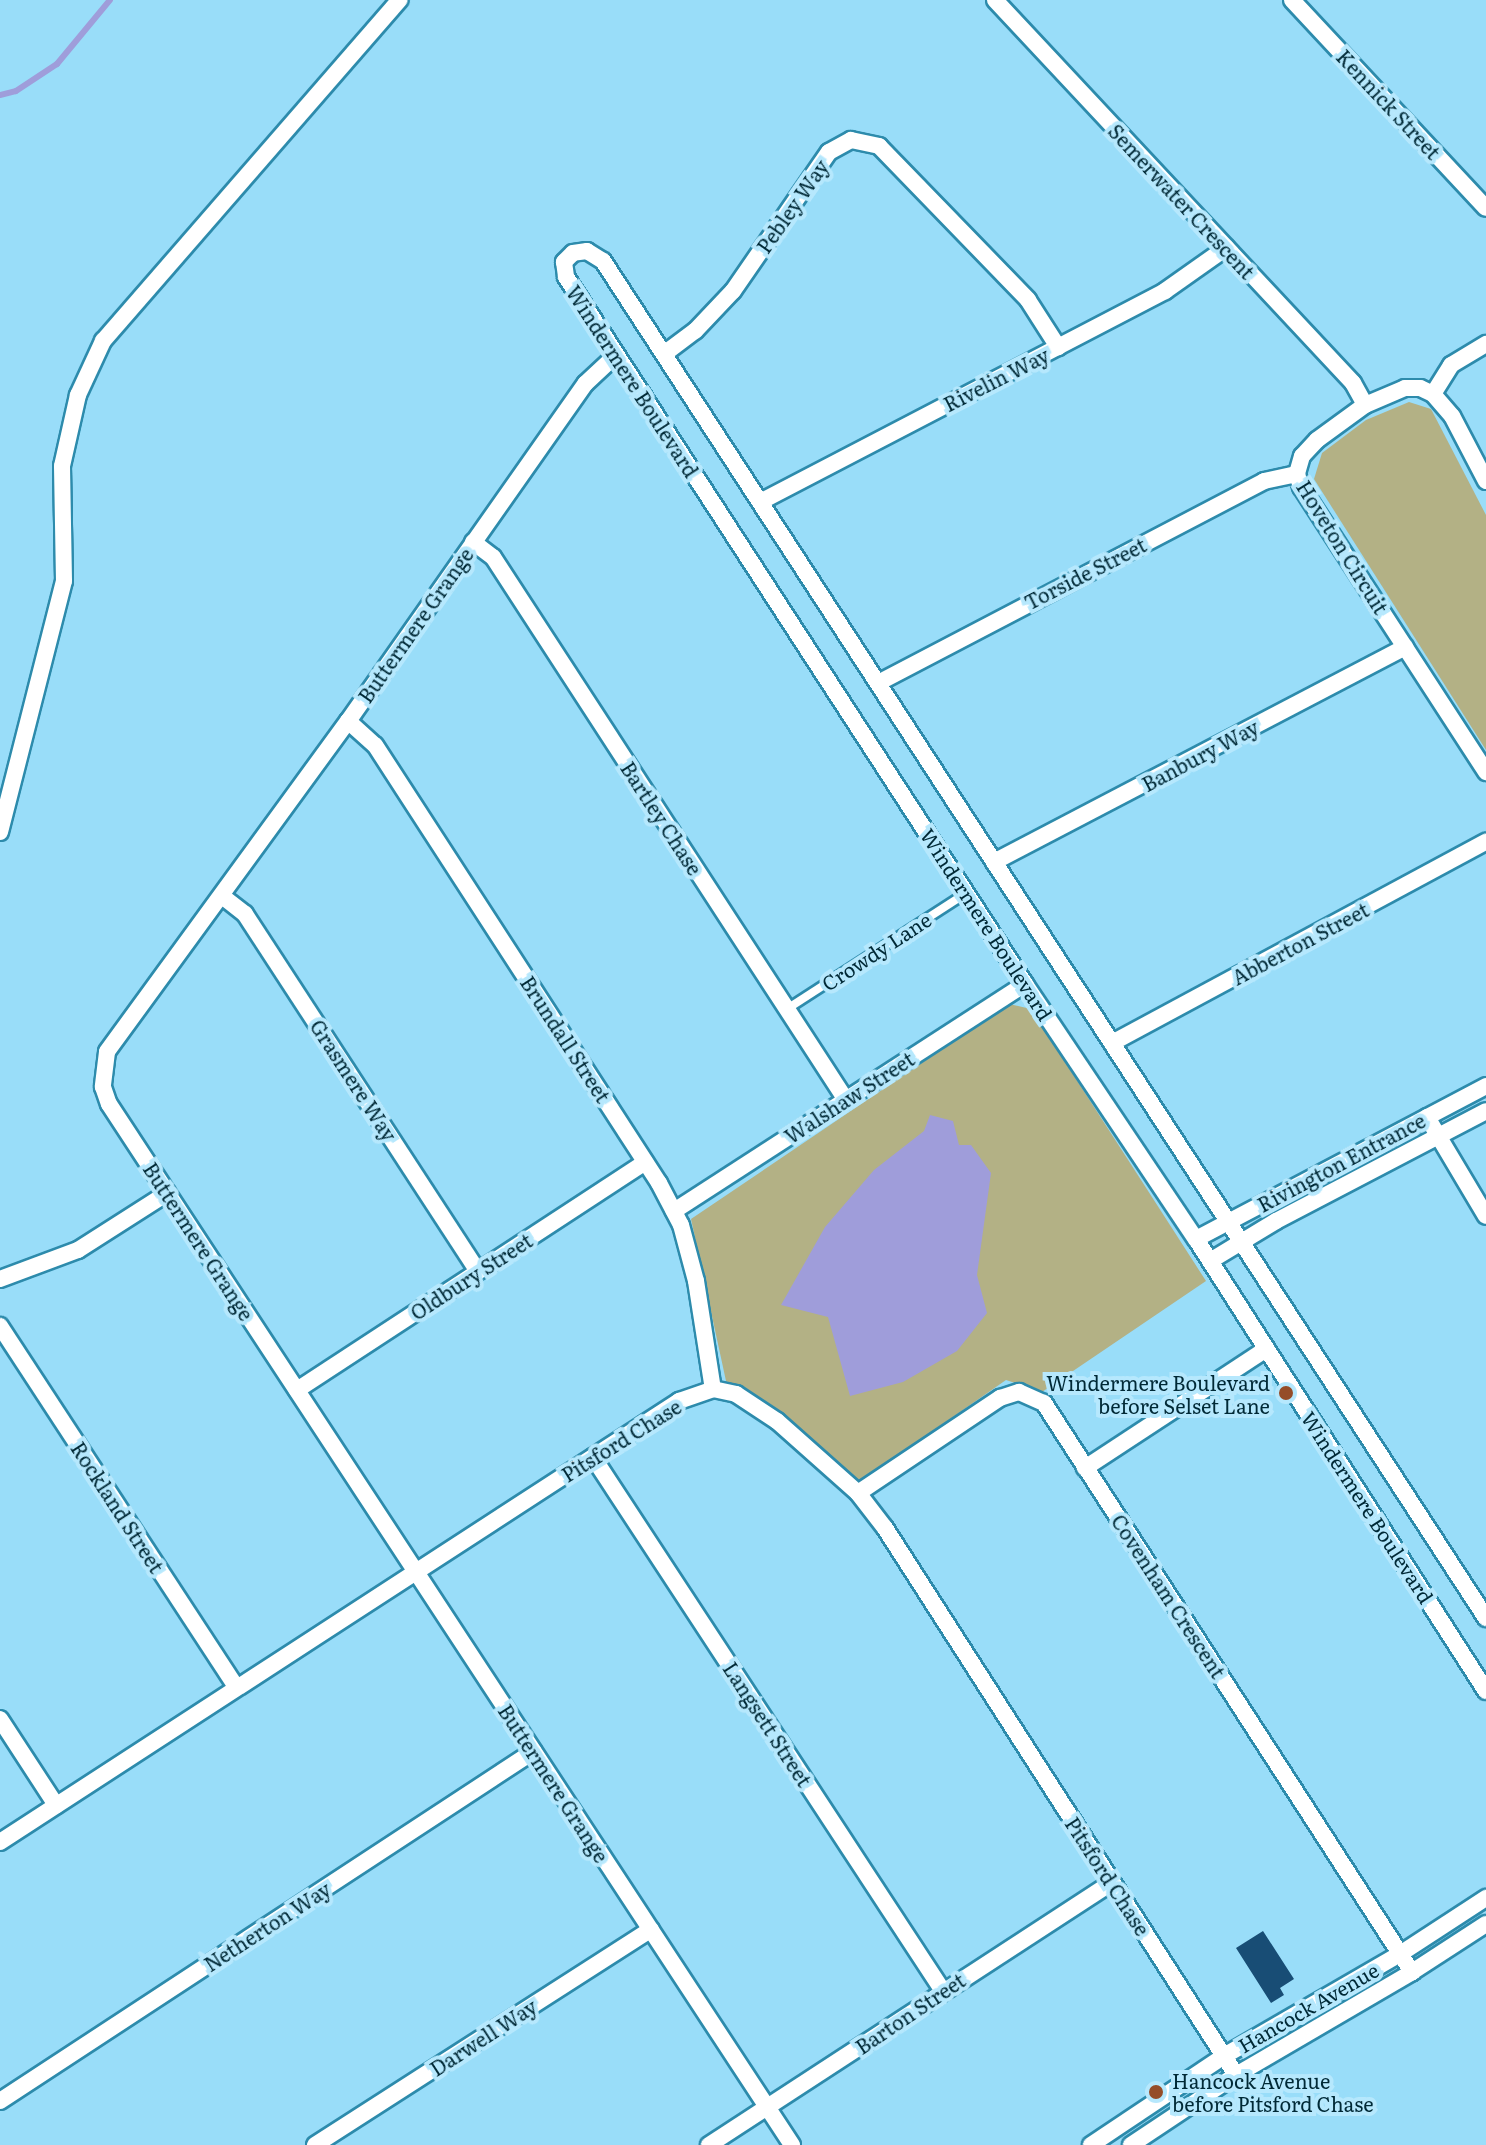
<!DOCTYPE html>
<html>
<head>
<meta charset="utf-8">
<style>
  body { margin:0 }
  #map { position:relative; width:1486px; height:2145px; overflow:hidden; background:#99ddf9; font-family:Literata,serif }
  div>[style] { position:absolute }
  .green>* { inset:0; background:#b3b185 }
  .water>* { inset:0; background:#9f9dda }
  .stream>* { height:6px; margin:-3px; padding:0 3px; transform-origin:3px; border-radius:3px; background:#9f9dda }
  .building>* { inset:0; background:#184d75 }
  .roads { filter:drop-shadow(2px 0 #2d8bac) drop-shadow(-2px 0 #2d8bac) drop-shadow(0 2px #2d8bac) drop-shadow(0 -2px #2d8bac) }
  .lane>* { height:8px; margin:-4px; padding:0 4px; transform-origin:4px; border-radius:4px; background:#fff }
  .street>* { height:16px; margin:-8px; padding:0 8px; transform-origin:8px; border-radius:8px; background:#fff }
  .dots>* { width:22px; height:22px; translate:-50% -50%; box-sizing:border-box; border:4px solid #b6e8fd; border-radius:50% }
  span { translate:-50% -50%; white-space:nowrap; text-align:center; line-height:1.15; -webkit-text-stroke:8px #b6e8fd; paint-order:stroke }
  .street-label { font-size:20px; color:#002936 }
  .poi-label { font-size:20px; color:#002936 }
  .right { translate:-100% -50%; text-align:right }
  .left { translate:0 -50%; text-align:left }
</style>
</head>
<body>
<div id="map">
  <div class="green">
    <i style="clip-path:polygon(1409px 402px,1431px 409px,1486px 515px,1486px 750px,1314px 479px,1322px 453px,1366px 420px)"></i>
    <i style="clip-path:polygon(1009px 1004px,1031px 1009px,1206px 1281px,1042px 1392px,1006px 1380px,858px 1483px,773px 1407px,726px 1381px,691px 1219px)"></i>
  </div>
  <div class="water">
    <i style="clip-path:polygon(930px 1115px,953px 1121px,959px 1145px,971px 1145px,991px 1173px,977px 1275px,987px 1313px,957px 1351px,903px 1382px,850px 1396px,828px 1317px,781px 1305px,825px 1227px,874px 1170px,924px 1131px)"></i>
  </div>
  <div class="stream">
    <i style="left:0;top:95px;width:16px;rotate:-14deg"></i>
    <i style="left:16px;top:91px;width:49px;rotate:-33.4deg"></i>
    <i style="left:57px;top:64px;width:83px;rotate:-50.4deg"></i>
  </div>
  <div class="building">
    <i style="clip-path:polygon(1263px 1931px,1294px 1979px,1280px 1988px,1284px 1995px,1271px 2003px,1236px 1948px)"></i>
  </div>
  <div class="roads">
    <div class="lane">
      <i style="left:787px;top:1009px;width:213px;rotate:-32.9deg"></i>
    </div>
    <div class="street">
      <i style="left:995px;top:0;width:524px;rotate:46.93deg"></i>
      <i style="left:1353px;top:383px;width:25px;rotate:61deg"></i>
      <i style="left:1292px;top:0;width:284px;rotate:47deg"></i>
      <i style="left:664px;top:354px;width:39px;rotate:-37deg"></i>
      <i style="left:695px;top:331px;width:55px;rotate:-46.5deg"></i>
      <i style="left:733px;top:291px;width:169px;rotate:-55.4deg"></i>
      <i style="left:829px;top:152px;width:25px;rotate:-29deg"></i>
      <i style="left:851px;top:140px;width:29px;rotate:12deg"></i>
      <i style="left:879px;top:146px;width:214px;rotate:45.9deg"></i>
      <i style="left:1028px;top:300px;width:56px;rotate:57.4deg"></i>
      <i style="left:616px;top:355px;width:42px;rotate:136.9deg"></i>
      <i style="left:585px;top:384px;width:412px;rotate:125.1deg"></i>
      <i style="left:348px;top:721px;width:409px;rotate:126.1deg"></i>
      <i style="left:107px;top:1052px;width:35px;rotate:97deg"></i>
      <i style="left:103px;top:1087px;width:18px;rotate:71deg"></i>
      <i style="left:109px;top:1104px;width:1245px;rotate:56.73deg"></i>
      <i style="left:1433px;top:394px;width:34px;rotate:-58deg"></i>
      <i style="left:1451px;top:365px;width:41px;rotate:-31deg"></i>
      <i style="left:1486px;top:481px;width:73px;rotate:-117.6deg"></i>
      <i style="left:1452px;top:416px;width:29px;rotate:-131deg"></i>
      <i style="left:1433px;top:394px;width:14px;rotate:-155deg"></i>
      <i style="left:1420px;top:388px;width:15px;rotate:180deg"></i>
      <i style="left:1405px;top:388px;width:43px;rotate:157deg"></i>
      <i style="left:1365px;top:405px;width:59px;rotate:143.9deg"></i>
      <i style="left:1317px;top:440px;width:22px;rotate:133deg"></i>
      <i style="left:1302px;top:456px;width:19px;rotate:106deg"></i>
      <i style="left:1297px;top:474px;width:14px;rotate:73deg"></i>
      <i style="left:1301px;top:487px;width:340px;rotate:57deg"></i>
      <i style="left:760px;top:502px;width:457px;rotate:-27.5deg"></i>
      <i style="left:1165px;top:291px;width:75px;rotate:-35.2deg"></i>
      <i style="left:473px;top:542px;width:25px;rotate:37deg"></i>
      <i style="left:493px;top:557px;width:648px;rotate:56.97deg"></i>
      <i style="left:878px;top:683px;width:436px;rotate:-27.6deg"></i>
      <i style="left:1264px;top:481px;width:34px;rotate:-12deg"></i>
      <i style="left:348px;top:721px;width:36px;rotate:42deg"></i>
      <i style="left:375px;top:745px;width:522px;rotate:57.04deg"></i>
      <i style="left:659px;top:1183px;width:47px;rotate:62.4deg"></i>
      <i style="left:681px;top:1225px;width:58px;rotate:75deg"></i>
      <i style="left:696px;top:1281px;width:109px;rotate:81.1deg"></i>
      <i style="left:0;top:832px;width:259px;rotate:-75.7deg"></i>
      <i style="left:64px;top:581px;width:115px;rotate:-91deg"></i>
      <i style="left:62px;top:466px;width:73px;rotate:-77.3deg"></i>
      <i style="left:78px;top:395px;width:60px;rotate:-65.2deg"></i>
      <i style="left:103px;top:341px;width:452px;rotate:-49deg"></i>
      <i style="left:994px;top:862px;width:464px;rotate:-27.6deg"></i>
      <i style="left:222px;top:896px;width:29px;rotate:38deg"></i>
      <i style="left:245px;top:914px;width:426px;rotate:56.9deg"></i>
      <i style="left:1112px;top:1043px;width:425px;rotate:-28.3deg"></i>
      <i style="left:1427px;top:1117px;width:115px;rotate:59.2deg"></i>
      <i style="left:674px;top:1211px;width:418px;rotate:-32.9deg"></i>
      <i style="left:1196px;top:1239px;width:328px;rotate:-27.8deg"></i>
      <i style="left:1210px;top:1261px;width:77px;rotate:-31.2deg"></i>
      <i style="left:1276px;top:1221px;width:237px;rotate:-27.6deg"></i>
      <i style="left:0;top:1279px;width:83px;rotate:-20.4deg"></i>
      <i style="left:78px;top:1250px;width:106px;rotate:-32.6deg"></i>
      <i style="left:0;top:1326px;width:431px;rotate:56.8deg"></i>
      <i style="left:297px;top:1390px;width:416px;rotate:-33.2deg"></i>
      <i style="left:593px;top:1457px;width:638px;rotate:56.76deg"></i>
      <i style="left:1085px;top:1468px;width:217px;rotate:-33.3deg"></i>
      <i style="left:858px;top:1493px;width:171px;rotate:-33.8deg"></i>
      <i style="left:1000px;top:1398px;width:20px;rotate:-18deg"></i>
      <i style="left:1019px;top:1392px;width:27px;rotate:24deg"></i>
      <i style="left:1044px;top:1403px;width:678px;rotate:57.11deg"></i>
      <i style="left:1486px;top:1618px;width:1619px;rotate:-123.05deg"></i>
      <i style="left:603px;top:261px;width:19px;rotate:-148deg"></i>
      <i style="left:587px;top:251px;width:14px;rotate:172deg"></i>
      <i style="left:573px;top:253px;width:13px;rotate:135deg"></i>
      <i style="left:564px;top:262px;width:15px;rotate:82deg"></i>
      <i style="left:566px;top:277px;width:843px;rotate:57.01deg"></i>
      <i style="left:1025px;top:984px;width:307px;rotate:56.2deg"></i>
      <i style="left:1196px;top:1239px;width:537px;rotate:57.32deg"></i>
      <i style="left:0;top:1719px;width:103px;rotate:56.9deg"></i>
      <i style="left:0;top:1842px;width:810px;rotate:-33deg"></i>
      <i style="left:679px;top:1401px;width:36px;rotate:-19deg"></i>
      <i style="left:713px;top:1389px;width:24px;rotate:12deg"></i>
      <i style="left:736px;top:1394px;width:49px;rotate:33.4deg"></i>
      <i style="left:777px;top:1421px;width:108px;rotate:41.6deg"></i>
      <i style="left:858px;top:1493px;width:44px;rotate:52.4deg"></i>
      <i style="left:885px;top:1528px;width:650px;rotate:57.31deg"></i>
      <i style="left:0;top:2101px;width:638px;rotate:-33.24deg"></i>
      <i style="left:315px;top:2145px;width:399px;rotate:-32.7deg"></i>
      <i style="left:709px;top:2145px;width:481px;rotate:-33.1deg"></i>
      <i style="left:1091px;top:2145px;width:160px;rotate:-33.8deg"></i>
      <i style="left:1224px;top:2056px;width:203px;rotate:-30.1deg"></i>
      <i style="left:1400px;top:1954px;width:103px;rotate:-33.1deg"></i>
      <i style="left:1131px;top:2145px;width:126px;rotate:-33.7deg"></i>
      <i style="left:1236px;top:2075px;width:204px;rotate:-30.3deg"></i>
      <i style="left:1412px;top:1972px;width:88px;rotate:-33deg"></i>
    </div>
  </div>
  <div class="dots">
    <i style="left:1286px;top:1393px;background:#954d29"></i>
    <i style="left:1156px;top:2092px;background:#954d29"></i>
  </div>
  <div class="street-label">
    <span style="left:1389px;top:104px;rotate:47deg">Kennick Street</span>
    <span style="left:1182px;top:201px;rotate:47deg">Semerwater Crescent</span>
    <span style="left:792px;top:206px;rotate:-55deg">Pebley Way</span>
    <span style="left:996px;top:379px;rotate:-27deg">Rivelin Way</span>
    <span style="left:633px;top:381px;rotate:57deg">Windermere Boulevard</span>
    <span style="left:1343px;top:547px;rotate:58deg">Hoveton Circuit</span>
    <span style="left:1085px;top:573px;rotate:-27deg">Torside Street</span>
    <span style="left:415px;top:625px;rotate:-55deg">Buttermere Grange</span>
    <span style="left:1200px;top:755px;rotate:-28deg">Banbury Way</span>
    <span style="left:662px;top:818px;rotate:57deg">Bartley Chase</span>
    <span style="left:987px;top:924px;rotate:57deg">Windermere Boulevard</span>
    <span style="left:1300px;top:943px;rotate:-28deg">Abberton Street</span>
    <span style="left:876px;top:951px;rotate:-33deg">Crowdy Lane</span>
    <span style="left:566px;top:1039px;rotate:57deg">Brundall Street</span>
    <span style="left:354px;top:1080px;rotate:57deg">Grasmere Way</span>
    <span style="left:849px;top:1097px;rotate:-33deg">Walshaw Street</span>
    <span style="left:1341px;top:1162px;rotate:-28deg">Rivington Entrance</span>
    <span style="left:199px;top:1241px;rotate:57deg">Buttermere Grange</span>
    <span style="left:471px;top:1276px;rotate:-33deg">Oldbury Street</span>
    <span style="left:621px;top:1440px;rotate:-32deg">Pitsford Chase</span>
    <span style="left:118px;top:1507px;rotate:57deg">Rockland Street</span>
    <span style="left:1368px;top:1507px;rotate:57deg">Windermere Boulevard</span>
    <span style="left:1169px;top:1596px;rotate:57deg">Covenham Crescent</span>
    <span style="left:768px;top:1724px;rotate:57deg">Langsett Street</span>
    <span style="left:554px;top:1783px;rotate:57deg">Buttermere Grange</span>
    <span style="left:1108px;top:1876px;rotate:57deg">Pitsford Chase</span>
    <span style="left:267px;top:1926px;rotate:-33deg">Netherton Way</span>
    <span style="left:1308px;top:2007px;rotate:-30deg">Hancock Avenue</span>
    <span style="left:910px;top:2013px;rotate:-34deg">Barton Street</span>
    <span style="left:483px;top:2037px;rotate:-33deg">Darwell Way</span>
  </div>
  <div class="poi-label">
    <span class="right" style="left:1270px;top:1394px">Windermere Boulevard<br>before Selset Lane</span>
    <span class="left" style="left:1172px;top:2092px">Hancock Avenue<br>before Pitsford Chase</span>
  </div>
</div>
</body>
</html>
